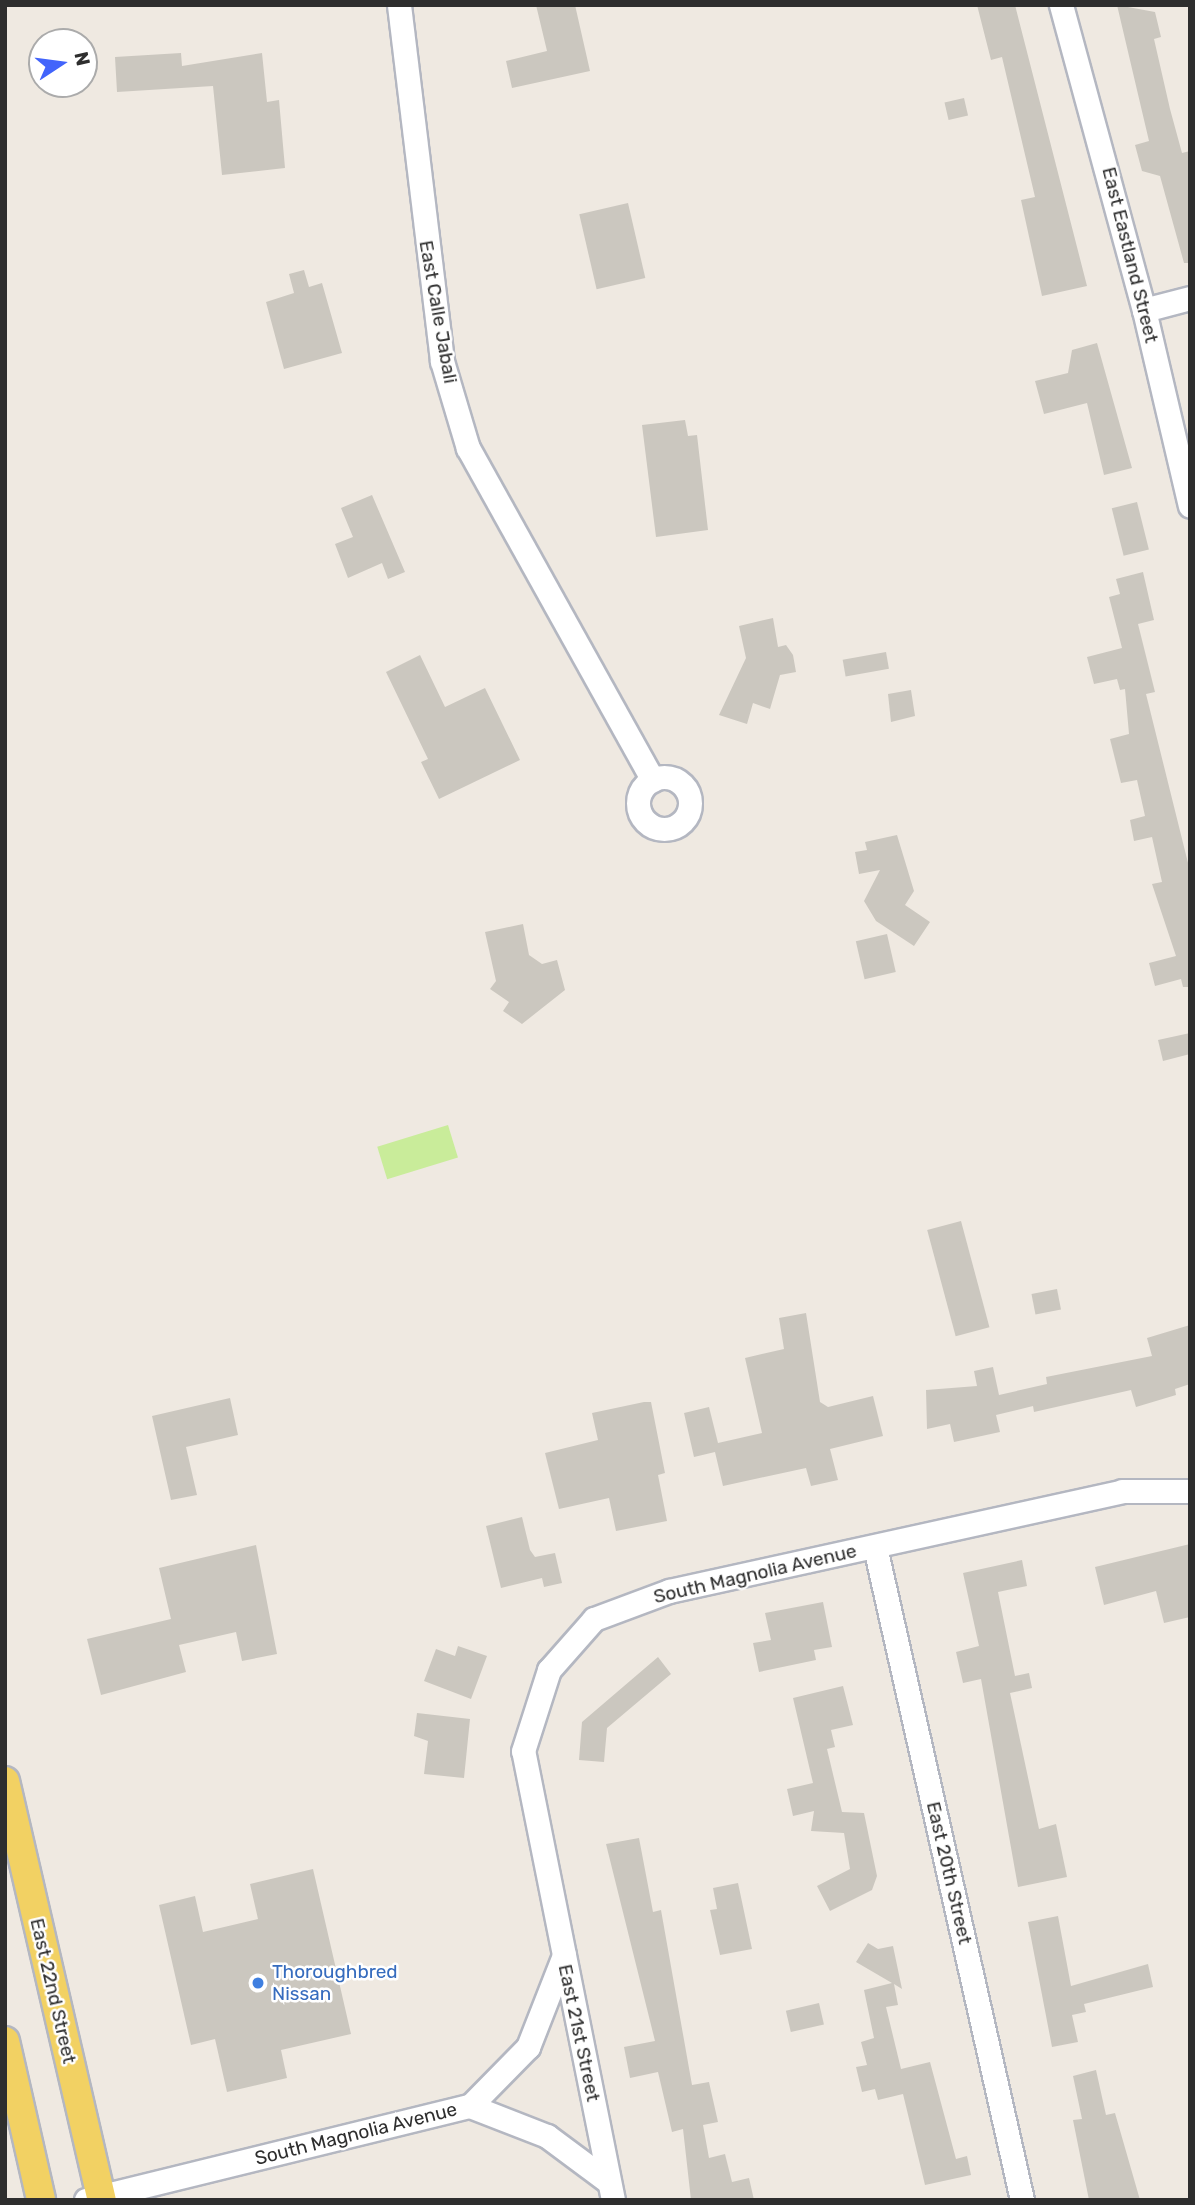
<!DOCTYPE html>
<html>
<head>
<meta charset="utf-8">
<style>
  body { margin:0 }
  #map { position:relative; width:1195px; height:2205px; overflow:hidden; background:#efe9e1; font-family:Rubik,sans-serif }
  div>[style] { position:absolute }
  .pitch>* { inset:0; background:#c9ec9a; transform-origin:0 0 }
  .building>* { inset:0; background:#cbc7bf; transform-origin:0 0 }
  .roads { filter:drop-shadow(2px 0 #b4b7c1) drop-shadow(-2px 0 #b4b7c1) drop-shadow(0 2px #b4b7c1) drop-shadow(0 -2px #b4b7c1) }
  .minor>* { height:23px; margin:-11.5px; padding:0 11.5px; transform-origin:11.5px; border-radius:11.5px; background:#fff }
  .minor>.ring { margin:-11.5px; padding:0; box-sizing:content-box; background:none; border:23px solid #fff; border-radius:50% }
  .major>* { height:28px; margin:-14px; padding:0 14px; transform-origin:14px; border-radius:14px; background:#f2d163 }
  .dots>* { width:19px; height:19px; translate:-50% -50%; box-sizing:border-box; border:4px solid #fff; border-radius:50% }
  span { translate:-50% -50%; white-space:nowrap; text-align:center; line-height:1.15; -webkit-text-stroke:5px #fff; paint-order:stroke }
  .street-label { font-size:19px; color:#2e2e2e }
  .shop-label { font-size:19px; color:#366cbe }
  .left { translate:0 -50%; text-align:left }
  .frame { position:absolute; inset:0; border:7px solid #2e2e2e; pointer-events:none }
  .north { position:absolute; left:28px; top:28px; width:70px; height:70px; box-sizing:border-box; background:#fff; border:2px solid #ababab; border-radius:50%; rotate:77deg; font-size:19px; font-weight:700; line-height:28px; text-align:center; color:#2e2e2e }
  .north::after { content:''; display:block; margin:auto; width:24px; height:32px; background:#4264fb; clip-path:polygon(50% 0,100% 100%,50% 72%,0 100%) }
</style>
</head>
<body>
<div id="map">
  <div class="pitch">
    <i style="left:448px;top:1125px;width:34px;height:74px;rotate:73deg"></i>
  </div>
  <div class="building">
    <i style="clip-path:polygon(536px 5px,575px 5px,590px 71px,512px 88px,506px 61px,547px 51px)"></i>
    <i style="clip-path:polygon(977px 5px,1015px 5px,1087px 286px,1042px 296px,1021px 200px,1035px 197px,1002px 57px,991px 60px)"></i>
    <i style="clip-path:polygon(1117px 5px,1155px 12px,1161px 37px,1154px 39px,1170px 109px,1182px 153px,1190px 151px,1190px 263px,1184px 263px,1160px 176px,1142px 171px,1135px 145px,1149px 141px)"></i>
    <i style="clip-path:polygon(181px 53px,182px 66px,262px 53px,267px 102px,279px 100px,285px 168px,222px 175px,213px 86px,117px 92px,115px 57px)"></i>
    <i style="left:964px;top:98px;width:18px;height:20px;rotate:77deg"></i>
    <i style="left:628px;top:203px;width:77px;height:50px;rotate:77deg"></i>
    <i style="clip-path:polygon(304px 270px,309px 287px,322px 283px,342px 353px,284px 369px,266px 302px,294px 293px,289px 274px)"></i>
    <i style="clip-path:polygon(1097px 343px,1132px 468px,1104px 475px,1087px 403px,1044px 414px,1035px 381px,1068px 373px,1072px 350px)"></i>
    <i style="clip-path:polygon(685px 420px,688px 436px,697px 435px,708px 530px,656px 537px,642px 425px)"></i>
    <i style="clip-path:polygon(372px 495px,405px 572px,388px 579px,382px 563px,348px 578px,335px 544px,353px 537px,341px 508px)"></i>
    <i style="left:1137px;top:502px;width:49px;height:26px;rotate:76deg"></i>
    <i style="clip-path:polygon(1143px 572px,1154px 620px,1138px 624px,1155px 692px,1146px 694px,1190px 871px,1190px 987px,1183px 987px,1181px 979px,1155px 986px,1149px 963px,1176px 956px,1152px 884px,1162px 882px,1152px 837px,1134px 841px,1130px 820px,1145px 816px,1137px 780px,1121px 783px,1110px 739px,1129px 734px,1125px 689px,1120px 690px,1117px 679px,1094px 684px,1087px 657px,1122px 648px,1109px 597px,1120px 594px,1116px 579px)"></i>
    <i style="clip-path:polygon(773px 618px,778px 647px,786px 645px,793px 655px,796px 672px,780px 675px,770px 709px,753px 703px,747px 724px,719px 715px,746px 658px,739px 626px)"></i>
    <i style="left:886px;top:652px;width:17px;height:44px;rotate:80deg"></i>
    <i style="clip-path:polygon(420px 655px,445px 707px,485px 688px,520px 760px,439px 799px,421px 762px,428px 759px,386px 672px)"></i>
    <i style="clip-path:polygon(911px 690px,915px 716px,891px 722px,888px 694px)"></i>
    <i style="clip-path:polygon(897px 835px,914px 891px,905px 905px,930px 922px,914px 946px,876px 921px,864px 901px,880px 870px,859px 874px,855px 852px,867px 850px,865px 842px)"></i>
    <i style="clip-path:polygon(523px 924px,529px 955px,542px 964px,557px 960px,565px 990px,522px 1024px,503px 1011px,509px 1002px,490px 989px,496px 981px,485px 932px)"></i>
    <i style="left:887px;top:934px;width:39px;height:32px;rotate:77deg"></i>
    <i style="clip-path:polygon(1190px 1033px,1190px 1054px,1163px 1061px,1158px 1040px)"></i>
    <i style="left:961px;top:1221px;width:110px;height:35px;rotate:75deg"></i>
    <i style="left:1057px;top:1289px;width:21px;height:26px;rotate:79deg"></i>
    <i style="clip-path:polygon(806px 1313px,820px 1402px,828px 1407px,873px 1396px,883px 1436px,830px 1449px,838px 1480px,811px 1486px,806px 1468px,723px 1486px,715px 1452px,694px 1457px,684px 1413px,709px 1407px,718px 1443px,762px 1433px,745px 1358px,784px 1349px,779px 1318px)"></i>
    <i style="clip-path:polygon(1190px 1325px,1190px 1384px,1175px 1389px,1176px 1395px,1136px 1407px,1131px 1390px,1034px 1412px,1033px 1406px,996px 1415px,1000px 1432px,954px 1442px,950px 1424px,927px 1429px,926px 1390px,977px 1386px,974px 1371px,993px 1367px,999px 1395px,1047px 1384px,1046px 1377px,1152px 1356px,1147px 1338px)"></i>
    <i style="clip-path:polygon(230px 1398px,238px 1435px,186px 1447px,197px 1495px,171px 1500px,152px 1416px)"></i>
    <i style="clip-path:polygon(644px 1402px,651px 1402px,665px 1473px,658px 1475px,667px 1521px,616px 1531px,609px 1498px,559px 1509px,545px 1453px,598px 1440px,592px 1413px)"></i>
    <i style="clip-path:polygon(522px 1517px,530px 1550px,535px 1557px,555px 1553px,562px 1583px,544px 1587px,542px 1578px,501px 1588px,486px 1526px)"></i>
    <i style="clip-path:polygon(1190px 1544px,1190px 1617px,1164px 1623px,1156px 1591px,1104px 1605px,1095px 1567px)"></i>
    <i style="clip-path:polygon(256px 1545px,277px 1654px,242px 1661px,236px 1632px,179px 1645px,186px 1672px,101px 1695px,87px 1639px,171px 1619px,159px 1568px)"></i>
    <i style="clip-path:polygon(1022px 1560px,1027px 1586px,998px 1592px,1015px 1676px,1029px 1673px,1032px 1688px,1010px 1693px,1039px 1829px,1056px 1824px,1067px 1877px,1018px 1887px,981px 1679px,963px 1683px,956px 1652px,979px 1646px,963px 1573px)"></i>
    <i style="clip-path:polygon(823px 1602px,832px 1647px,814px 1650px,816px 1660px,759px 1672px,753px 1643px,771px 1640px,765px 1613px)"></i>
    <i style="clip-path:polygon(458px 1646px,487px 1656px,471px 1699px,424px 1681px,436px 1649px,455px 1656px)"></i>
    <i style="clip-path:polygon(658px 1657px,671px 1674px,607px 1728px,604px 1762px,579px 1760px,582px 1722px)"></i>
    <i style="clip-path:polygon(843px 1686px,853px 1725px,831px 1730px,835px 1747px,827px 1749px,842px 1812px,864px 1813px,877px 1876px,872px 1890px,830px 1911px,817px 1886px,850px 1869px,844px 1833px,811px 1831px,814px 1811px,793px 1816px,787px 1789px,813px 1783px,793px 1698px)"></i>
    <i style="clip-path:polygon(417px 1713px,470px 1719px,464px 1778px,424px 1774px,428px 1741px,414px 1736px)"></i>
    <i style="clip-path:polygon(639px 1838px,653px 1912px,661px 1910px,692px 2085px,709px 2082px,718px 2122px,703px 2125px,709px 2158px,725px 2154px,732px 2182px,749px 2178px,754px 2200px,691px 2200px,683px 2129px,672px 2132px,658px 2072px,630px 2078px,624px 2047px,655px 2041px,606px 1844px)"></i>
    <i style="clip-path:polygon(313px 1869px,351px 2034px,281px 2050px,287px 2078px,227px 2092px,215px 2039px,191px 2045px,159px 1905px,195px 1896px,203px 1932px,258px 1919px,250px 1884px)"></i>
    <i style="clip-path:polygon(738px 1883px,752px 1949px,720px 1955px,710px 1910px,717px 1909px,713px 1888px)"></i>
    <i style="clip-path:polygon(1058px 1916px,1071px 1986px,1148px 1964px,1153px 1987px,1084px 2004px,1086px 2012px,1072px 2015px,1078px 2042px,1052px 2047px,1028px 1922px)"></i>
    <i style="clip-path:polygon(868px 1943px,878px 1949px,893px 1946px,902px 1989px,894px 1984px,898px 2005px,886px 2007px,901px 2069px,930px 2062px,956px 2159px,967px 2156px,971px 2175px,925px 2185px,903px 2094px,878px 2100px,875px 2089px,862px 2092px,856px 2067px,867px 2065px,861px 2042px,874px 2038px,864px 1990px,892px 1983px,856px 1962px)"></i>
    <i style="left:819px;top:2003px;width:22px;height:34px;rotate:77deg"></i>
    <i style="clip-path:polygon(1096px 2070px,1106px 2115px,1115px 2113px,1140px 2200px,1089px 2200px,1073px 2120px,1082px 2119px,1073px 2076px)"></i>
  </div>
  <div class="roads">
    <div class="minor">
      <i style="left:399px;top:5px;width:359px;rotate:83.1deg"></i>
      <i style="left:442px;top:361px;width:91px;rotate:73.4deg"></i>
      <i style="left:468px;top:448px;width:380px;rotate:60.9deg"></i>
      <i style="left:1061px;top:5px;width:316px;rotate:74.8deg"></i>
      <i style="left:1144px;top:310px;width:201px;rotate:76.8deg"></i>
      <i style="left:1144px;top:310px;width:48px;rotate:-14.6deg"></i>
      <i class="ring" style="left:638px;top:777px;width:29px;height:29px"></i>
      <i style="left:875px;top:1547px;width:669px;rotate:77.31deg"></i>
      <i style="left:470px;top:2106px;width:83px;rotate:-45.5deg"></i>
      <i style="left:528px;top:2047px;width:99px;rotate:-68.6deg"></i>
      <i style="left:86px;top:2200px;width:395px;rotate:-13.8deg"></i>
      <i style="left:470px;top:2106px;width:83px;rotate:21.3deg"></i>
      <i style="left:547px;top:2136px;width:77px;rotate:36.6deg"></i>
      <i style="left:613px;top:2200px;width:458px;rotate:-101.3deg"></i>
      <i style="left:523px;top:1751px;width:85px;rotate:-72.2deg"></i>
      <i style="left:549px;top:1670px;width:68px;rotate:-48.6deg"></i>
      <i style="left:594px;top:1619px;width:80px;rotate:-20.5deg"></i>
      <i style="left:669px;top:1591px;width:464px;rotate:-12.4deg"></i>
      <i style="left:1122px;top:1491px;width:68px"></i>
    </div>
    <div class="major">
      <i style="left:5px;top:1781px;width:430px;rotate:77deg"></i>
      <i style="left:5px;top:2041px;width:163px;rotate:77.2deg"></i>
    </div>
  </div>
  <div class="dots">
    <i style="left:258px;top:1983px;background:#3f7fe0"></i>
  </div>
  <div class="street-label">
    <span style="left:1130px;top:255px;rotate:76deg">East Eastland Street</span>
    <span style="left:438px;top:312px;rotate:80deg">East Calle Jabali</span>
    <span style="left:755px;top:1574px;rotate:-13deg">South Magnolia Avenue</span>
    <span style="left:949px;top:1873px;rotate:77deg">East 20th Street</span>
    <span style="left:53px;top:1991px;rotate:77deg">East 22nd Street</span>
    <span style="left:579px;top:2033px;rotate:78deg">East 21st Street</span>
    <span style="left:356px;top:2134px;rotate:-14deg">South Magnolia Avenue</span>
  </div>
  <div class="shop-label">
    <span class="left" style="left:272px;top:1983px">Thoroughbred<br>Nissan</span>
  </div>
  <div class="frame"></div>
  <div class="north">N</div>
</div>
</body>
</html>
